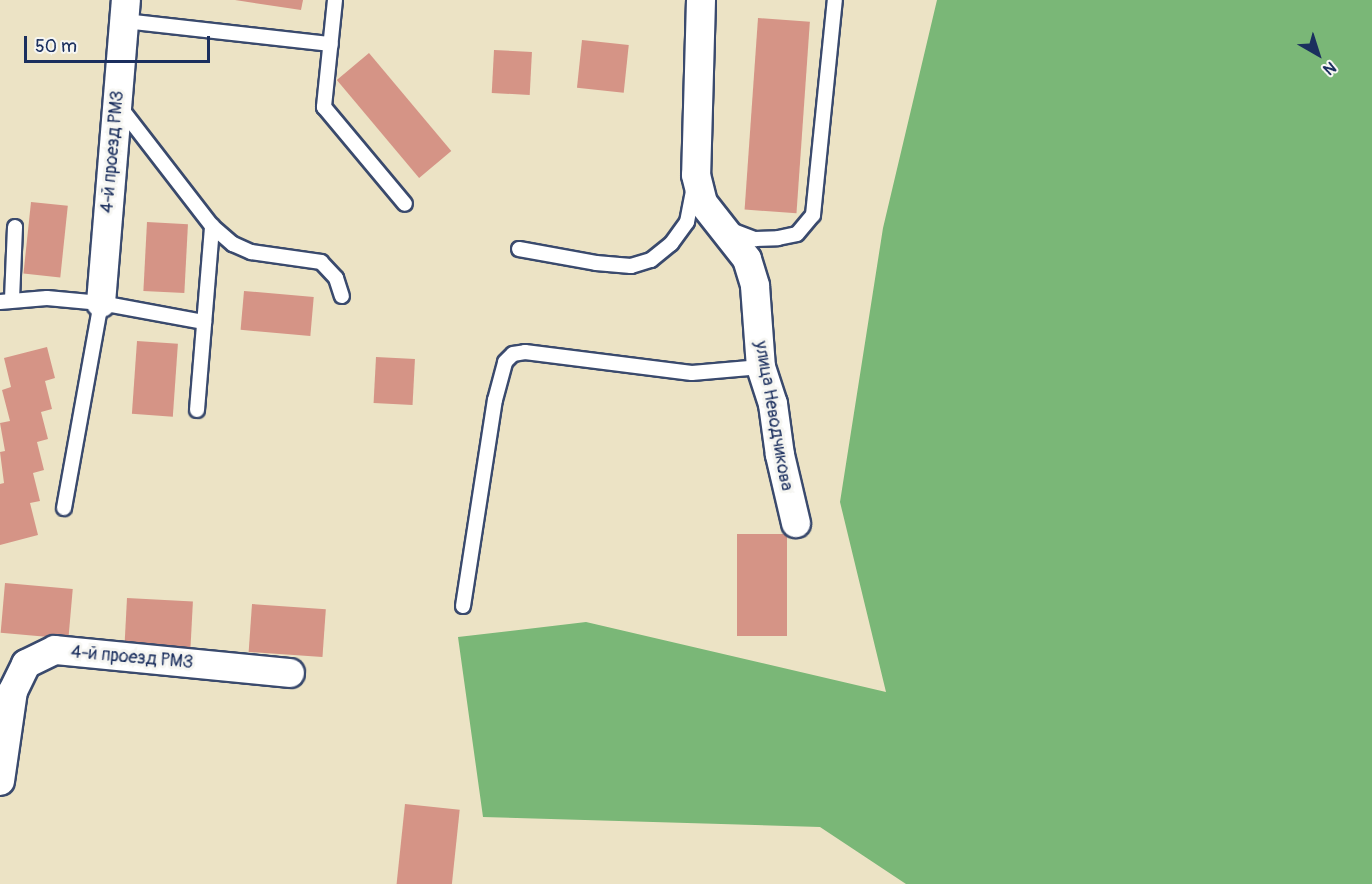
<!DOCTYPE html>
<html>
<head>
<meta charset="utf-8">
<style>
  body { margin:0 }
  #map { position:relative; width:1372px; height:884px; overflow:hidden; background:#ece3c5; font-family:Pangolin,sans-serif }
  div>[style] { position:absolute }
  .forest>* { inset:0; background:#7ab777 }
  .building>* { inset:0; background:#d59486; transform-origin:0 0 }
  .roads { filter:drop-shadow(2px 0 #3a4a6d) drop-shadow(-2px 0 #3a4a6d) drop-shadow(0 2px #3a4a6d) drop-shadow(0 -2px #3a4a6d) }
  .lane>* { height:14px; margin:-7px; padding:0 7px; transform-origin:7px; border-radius:7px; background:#fff }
  .street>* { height:28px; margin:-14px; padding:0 14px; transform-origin:14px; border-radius:14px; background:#fff }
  span { translate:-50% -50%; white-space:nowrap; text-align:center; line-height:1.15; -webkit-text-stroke:6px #f6f6f2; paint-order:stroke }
  .street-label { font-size:18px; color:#1b2f5e }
  .north { position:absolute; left:1288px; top:24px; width:60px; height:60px; -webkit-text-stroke:4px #f6f6f2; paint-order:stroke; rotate:141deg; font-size:16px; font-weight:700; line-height:24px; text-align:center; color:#1b2f5e }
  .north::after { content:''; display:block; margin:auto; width:21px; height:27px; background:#1b2f5e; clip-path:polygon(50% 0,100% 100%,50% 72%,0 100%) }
  .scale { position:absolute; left:24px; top:36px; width:186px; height:27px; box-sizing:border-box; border:3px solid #1b2f5e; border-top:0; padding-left:8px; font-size:18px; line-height:21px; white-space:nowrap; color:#1b2f5e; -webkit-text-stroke:4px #f6f6f2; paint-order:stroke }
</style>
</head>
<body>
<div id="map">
  <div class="forest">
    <i style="clip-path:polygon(937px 0,1372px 0,1372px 884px,906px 884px,820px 827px,483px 817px,458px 637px,586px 622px,886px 692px,840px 502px,883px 228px)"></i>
  </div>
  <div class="building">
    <i style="clip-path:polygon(235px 0,303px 0,301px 10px)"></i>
    <i style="left:758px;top:18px;width:52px;height:192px;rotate:4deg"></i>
    <i style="left:582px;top:40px;width:47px;height:48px;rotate:6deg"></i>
    <i style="left:494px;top:50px;width:38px;height:43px;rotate:3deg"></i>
    <i style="left:369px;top:53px;width:128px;height:42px;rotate:50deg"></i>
    <i style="left:31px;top:202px;width:37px;height:72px;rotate:6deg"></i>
    <i style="left:147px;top:222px;width:41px;height:69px;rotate:3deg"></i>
    <i style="left:244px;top:291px;width:70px;height:39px;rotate:5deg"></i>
    <i style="left:137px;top:341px;width:41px;height:73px;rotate:4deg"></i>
    <i style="clip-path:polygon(47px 347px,55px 378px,45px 381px,52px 409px,41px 412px,48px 439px,37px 442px,44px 470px,33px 473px,40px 501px,30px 503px,38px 535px,0 545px,0 484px,4px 483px,0 452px,5px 451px,0 423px,10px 421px,2px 390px,11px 387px,4px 358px)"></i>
    <i style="left:376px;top:357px;width:39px;height:46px;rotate:3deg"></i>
    <i style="left:737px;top:534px;width:50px;height:102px"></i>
    <i style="left:5px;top:583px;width:68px;height:50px;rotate:5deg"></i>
    <i style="left:127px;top:598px;width:66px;height:50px;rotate:3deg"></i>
    <i style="left:252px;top:604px;width:74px;height:48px;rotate:4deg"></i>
    <i style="left:405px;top:804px;width:55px;height:81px;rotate:6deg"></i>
  </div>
  <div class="roads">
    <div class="lane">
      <i style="left:335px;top:0;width:108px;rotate:95.9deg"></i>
      <i style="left:324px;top:107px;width:126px;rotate:50.1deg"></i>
      <i style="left:125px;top:21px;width:207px;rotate:6.4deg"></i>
      <i style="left:120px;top:107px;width:150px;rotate:52.3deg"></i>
      <i style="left:212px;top:226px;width:28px;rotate:41deg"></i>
      <i style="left:233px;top:244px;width:20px;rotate:24deg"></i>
      <i style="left:251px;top:252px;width:71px;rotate:8.1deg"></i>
      <i style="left:321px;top:262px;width:22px;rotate:47deg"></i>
      <i style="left:336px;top:278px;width:19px;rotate:72deg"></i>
      <i style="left:731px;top:230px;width:26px;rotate:21deg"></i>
      <i style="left:755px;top:239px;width:23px;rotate:-2deg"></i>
      <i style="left:778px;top:238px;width:19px;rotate:-12deg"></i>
      <i style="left:797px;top:234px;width:25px;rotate:-50deg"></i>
      <i style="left:813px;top:215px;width:216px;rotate:-84.2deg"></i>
      <i style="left:519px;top:249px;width:78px;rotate:10.3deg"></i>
      <i style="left:596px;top:263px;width:35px;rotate:5deg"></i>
      <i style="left:631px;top:266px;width:21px;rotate:-17deg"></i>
      <i style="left:651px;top:260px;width:26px;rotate:-39deg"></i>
      <i style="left:671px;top:244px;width:27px;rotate:-54deg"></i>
      <i style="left:687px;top:222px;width:31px;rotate:-79deg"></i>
      <i style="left:12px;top:299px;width:72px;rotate:-87.6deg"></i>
      <i style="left:0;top:302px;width:47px;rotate:-4.9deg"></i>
      <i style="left:47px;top:298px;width:54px;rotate:5.3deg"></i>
      <i style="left:101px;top:303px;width:105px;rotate:10.5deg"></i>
      <i style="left:197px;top:410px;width:185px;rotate:-85.3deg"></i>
      <i style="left:64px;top:508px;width:208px;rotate:-79.8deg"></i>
      <i style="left:463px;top:606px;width:208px;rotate:-81.2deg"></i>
      <i style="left:495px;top:400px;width:39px;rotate:-75deg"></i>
      <i style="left:505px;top:362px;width:11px;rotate:-45deg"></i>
      <i style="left:513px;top:354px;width:12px;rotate:-9deg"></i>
      <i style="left:525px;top:352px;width:168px;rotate:7.2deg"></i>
      <i style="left:692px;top:373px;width:69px;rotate:-5deg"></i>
    </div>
    <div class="street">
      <i style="left:701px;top:0;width:175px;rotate:91.6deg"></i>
      <i style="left:696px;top:175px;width:29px;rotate:76deg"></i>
      <i style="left:703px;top:203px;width:71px;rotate:51.8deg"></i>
      <i style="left:747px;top:259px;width:28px;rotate:73deg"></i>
      <i style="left:755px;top:286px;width:81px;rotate:85.8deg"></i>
      <i style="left:761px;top:367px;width:39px;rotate:72deg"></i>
      <i style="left:773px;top:404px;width:51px;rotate:82.2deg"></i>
      <i style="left:780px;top:455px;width:70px;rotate:76.8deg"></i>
      <i style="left:101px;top:303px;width:304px;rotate:-85.3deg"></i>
      <i style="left:0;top:781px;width:91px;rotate:-81.8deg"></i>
      <i style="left:13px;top:691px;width:30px;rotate:-64deg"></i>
      <i style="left:26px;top:664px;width:32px;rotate:-26deg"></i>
      <i style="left:55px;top:650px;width:236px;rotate:5.6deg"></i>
    </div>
  </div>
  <div class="street-label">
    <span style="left:113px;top:152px;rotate:-85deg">4-й проезд РМЗ</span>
    <span style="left:773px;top:416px;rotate:80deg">улица Неводчикова</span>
    <span style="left:132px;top:658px;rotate:5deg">4-й проезд РМЗ</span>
  </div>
  <div class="north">N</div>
  <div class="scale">50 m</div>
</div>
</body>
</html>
